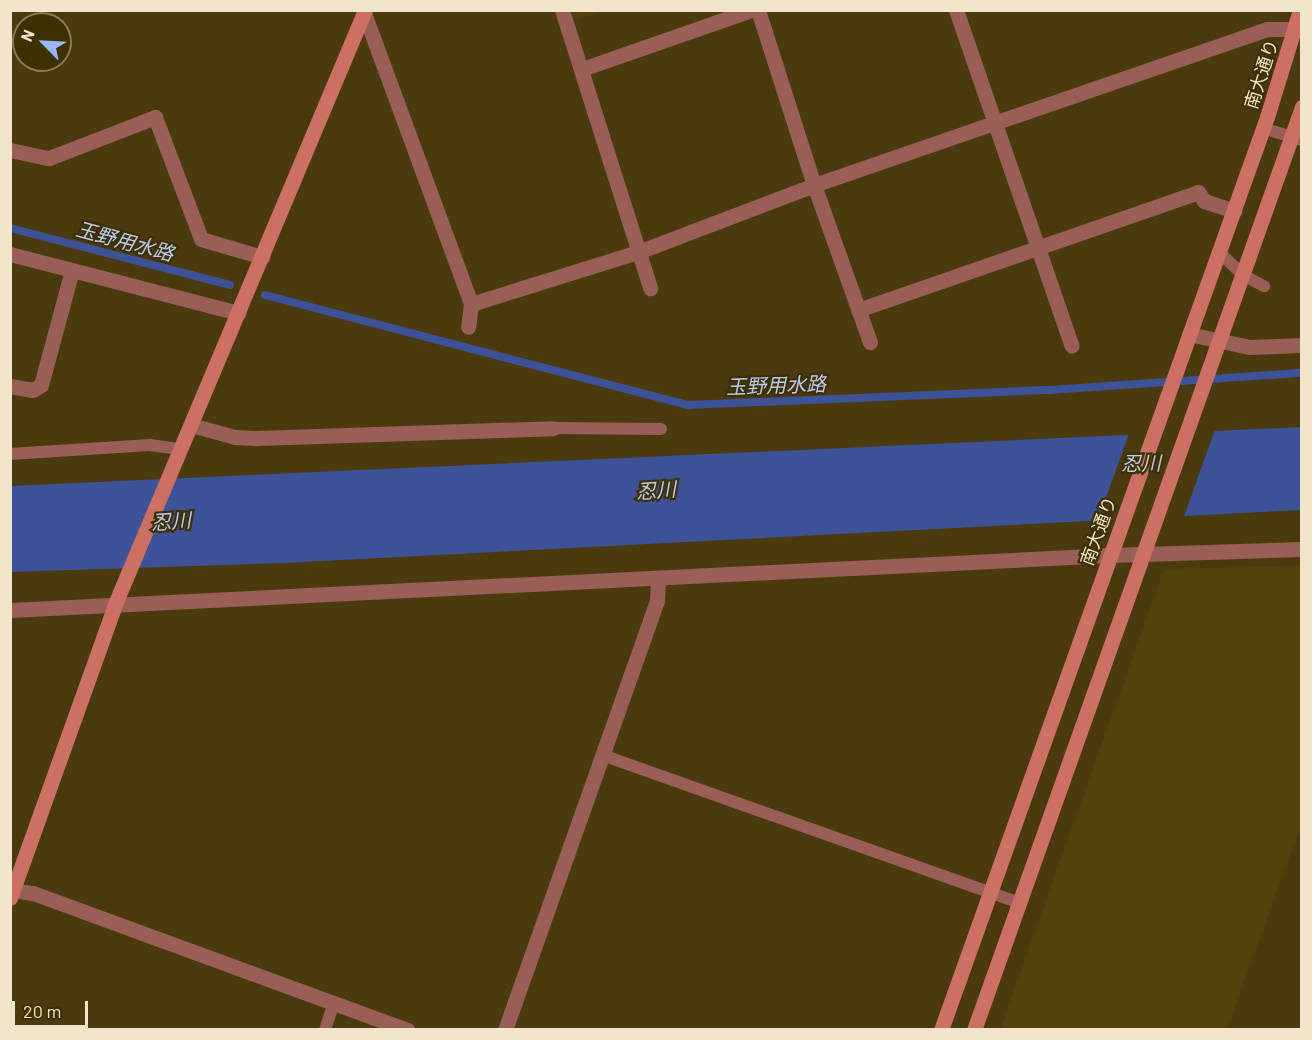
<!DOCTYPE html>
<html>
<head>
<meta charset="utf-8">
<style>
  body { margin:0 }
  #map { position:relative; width:1312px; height:1040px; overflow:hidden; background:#4a3a0d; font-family:Barlow,"Noto Sans JP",sans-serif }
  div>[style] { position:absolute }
  .built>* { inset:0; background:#53410b }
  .water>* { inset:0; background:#3d5297 }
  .pier>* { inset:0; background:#4a3a0d }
  .stream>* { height:8px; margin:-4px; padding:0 4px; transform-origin:4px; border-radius:4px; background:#3d5297 }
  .lane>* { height:12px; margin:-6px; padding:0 6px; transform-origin:6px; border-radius:6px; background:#995f56 }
  .street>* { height:15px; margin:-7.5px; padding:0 7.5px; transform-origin:7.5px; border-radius:7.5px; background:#995f56 }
  .secondary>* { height:15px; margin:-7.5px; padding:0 7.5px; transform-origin:7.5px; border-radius:7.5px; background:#cc7063 }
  span { translate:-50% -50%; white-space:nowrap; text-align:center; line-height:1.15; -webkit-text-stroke:4.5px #3f3001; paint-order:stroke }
  .street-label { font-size:18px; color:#f2e6ca }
  .water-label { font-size:20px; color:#bbcaf1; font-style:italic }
  .frame { position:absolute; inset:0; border:12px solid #f2e6ca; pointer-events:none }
  .north { position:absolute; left:12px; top:12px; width:60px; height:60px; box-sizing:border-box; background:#3f3001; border:2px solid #877951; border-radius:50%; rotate:294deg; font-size:16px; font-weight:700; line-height:24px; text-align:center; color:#f2e6ca }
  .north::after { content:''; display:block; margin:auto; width:21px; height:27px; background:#9bb5fd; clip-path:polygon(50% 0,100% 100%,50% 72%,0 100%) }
  .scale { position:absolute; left:12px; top:1001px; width:76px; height:27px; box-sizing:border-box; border:3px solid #f2e6ca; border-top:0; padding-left:8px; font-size:18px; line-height:21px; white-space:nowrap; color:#f2e6ca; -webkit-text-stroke:4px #3f3001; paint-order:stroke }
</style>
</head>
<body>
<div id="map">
  <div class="built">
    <i style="clip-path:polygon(572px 11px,572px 10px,606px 11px,575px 20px)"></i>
    <i style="clip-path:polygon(1301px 565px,1301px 826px,1227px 1029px,1000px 1029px,1164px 569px)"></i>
  </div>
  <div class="water">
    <i style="clip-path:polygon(1302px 427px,1301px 510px,284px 563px,11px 572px,10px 486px)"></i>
  </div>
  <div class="pier">
    <i style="clip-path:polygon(1216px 427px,1183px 519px,1097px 523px,1130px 431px)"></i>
  </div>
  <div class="stream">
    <i style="left:10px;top:228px;width:227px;rotate:14.5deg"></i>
    <i style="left:265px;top:295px;width:437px;rotate:14.6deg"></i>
    <i style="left:688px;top:405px;width:362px;rotate:-2.4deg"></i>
    <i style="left:1050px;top:390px;width:253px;rotate:-3.9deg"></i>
  </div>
  <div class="lane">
    <i style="left:1263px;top:128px;width:41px;rotate:17.1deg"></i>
    <i style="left:1219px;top:252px;width:33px;rotate:44deg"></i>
    <i style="left:1243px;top:275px;width:24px;rotate:28deg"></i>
    <i style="left:553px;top:428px;width:108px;rotate:0.5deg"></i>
    <i style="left:10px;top:454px;width:140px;rotate:-3.7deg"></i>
    <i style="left:150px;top:445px;width:30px;rotate:8deg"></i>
    <i style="left:602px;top:755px;width:442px;rotate:19.5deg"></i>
    <i style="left:325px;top:1030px;width:28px;rotate:-72deg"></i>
  </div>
  <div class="street">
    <i style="left:363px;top:10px;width:313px;rotate:69.8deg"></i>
    <i style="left:471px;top:304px;width:23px;rotate:97deg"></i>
    <i style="left:562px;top:10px;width:292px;rotate:72.4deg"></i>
    <i style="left:758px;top:10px;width:184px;rotate:72.3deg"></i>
    <i style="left:814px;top:185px;width:167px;rotate:70.4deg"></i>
    <i style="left:956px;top:10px;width:355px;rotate:71deg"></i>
    <i style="left:582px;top:69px;width:179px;rotate:-19.2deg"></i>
    <i style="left:10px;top:150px;width:40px;rotate:12deg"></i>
    <i style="left:49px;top:158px;width:114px;rotate:-21.1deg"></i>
    <i style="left:155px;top:117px;width:130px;rotate:69.3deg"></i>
    <i style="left:201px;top:239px;width:64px;rotate:16.4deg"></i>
    <i style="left:10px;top:254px;width:236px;rotate:14.5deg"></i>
    <i style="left:471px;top:304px;width:175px;rotate:-17.3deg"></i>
    <i style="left:638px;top:252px;width:188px;rotate:-20.8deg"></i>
    <i style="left:814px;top:185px;width:479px;rotate:-19deg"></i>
    <i style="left:1267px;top:29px;width:28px"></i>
    <i style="left:858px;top:310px;width:360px;rotate:-19.1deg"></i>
    <i style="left:1198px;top:192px;width:11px;rotate:56deg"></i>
    <i style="left:1204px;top:201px;width:32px;rotate:18deg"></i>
    <i style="left:1189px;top:334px;width:61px;rotate:12.2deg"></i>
    <i style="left:1249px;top:347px;width:53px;rotate:-2.2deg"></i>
    <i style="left:10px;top:386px;width:23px;rotate:10deg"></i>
    <i style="left:33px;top:390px;width:9px;rotate:-32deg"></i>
    <i style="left:41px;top:385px;width:119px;rotate:-74.9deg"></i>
    <i style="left:191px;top:425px;width:46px;rotate:15.3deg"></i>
    <i style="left:235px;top:437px;width:22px;rotate:3deg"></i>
    <i style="left:257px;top:438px;width:296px;rotate:-1.9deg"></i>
    <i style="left:10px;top:610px;width:1101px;rotate:-2.86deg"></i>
    <i style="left:1110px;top:555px;width:192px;rotate:-1.8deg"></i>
    <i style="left:13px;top:890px;width:20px;rotate:9deg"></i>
    <i style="left:33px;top:893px;width:399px;rotate:20.1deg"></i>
    <i style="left:505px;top:1030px;width:455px;rotate:-70.5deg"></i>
    <i style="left:657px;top:601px;width:22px;rotate:-87deg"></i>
  </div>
  <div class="secondary">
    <i style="left:10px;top:898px;width:312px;rotate:-70.3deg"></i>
    <i style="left:115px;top:604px;width:644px;rotate:-67.17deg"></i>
    <i style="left:941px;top:1030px;width:969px;rotate:-70.35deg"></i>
    <i style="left:1267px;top:117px;width:112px;rotate:-72.9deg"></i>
    <i style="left:974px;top:1030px;width:980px;rotate:-70.44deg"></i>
  </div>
  <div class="street-label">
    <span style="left:1261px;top:74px;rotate:-72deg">南大通り</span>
    <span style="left:1098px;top:531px;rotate:-70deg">南大通り</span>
  </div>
  <div class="water-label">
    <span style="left:125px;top:241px;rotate:15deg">玉野用水路</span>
    <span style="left:776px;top:385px;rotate:-2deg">玉野用水路</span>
    <span style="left:1141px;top:463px;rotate:-1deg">忍川</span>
    <span style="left:656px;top:490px;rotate:-4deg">忍川</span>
    <span style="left:171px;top:521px;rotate:-4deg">忍川</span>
  </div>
  <div class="frame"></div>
  <div class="north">N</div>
  <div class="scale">20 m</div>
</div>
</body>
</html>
